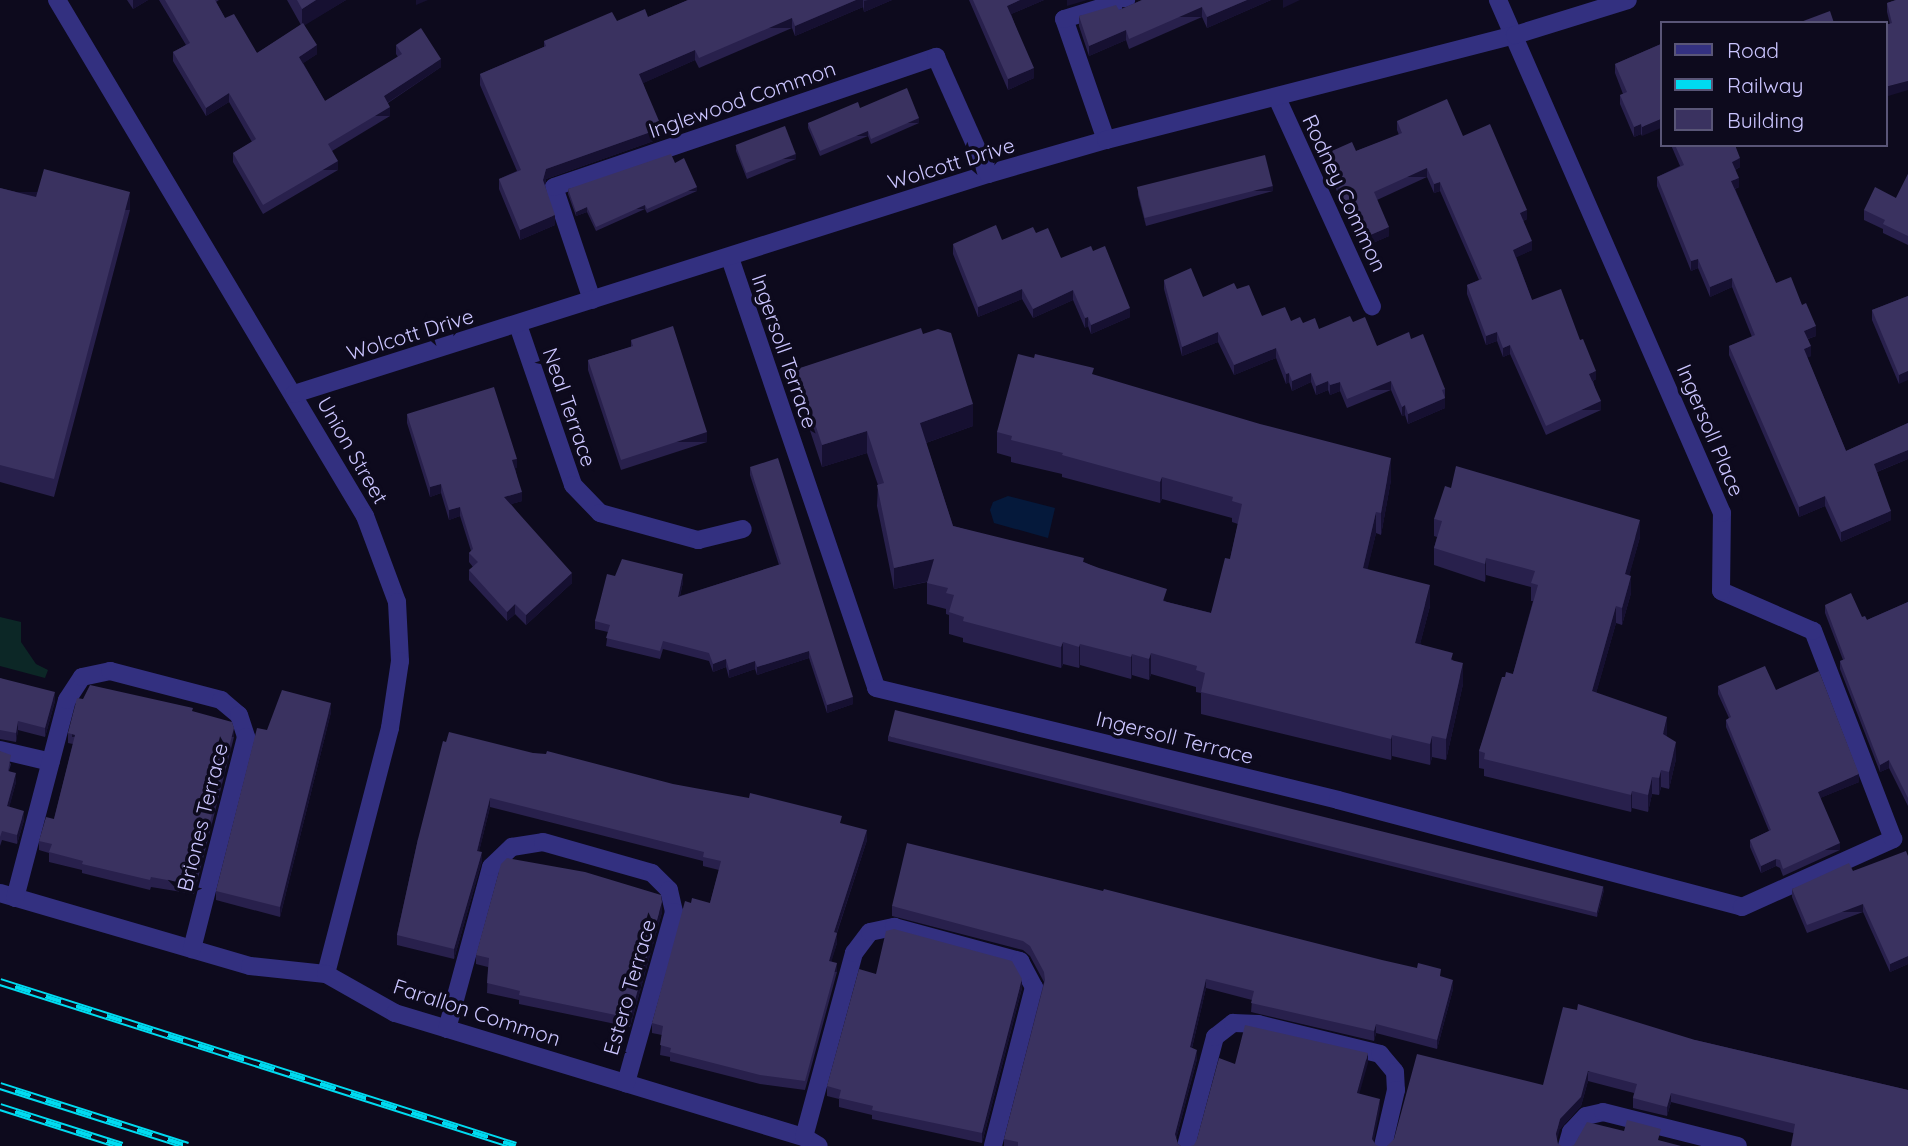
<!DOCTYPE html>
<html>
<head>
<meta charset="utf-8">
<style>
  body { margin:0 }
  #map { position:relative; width:1908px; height:1146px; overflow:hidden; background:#0d0a1d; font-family:Quicksand,sans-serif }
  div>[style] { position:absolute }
  .green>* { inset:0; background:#0c2726 }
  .water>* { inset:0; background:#05193b }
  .street>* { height:18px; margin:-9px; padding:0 9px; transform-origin:9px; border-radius:9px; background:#333080 }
  .rail>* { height:8px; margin-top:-4px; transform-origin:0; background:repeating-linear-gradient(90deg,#0d0a1d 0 16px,#00dbf0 0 32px); box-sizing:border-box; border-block:2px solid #00dbf0 }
  .wall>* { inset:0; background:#28204c }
  .shaded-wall>* { inset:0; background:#161031; transform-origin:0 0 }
  .building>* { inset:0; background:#3a3260; transform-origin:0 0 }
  span { translate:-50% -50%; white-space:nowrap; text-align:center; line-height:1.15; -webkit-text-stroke:7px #0d0a1d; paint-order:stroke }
  .street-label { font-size:21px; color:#cbc5ff }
  .legend { position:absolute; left:1660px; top:21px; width:228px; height:126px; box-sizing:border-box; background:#0d0a1d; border:2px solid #595577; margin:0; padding:9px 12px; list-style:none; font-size:21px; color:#cbc5ff }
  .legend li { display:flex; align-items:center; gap:14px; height:35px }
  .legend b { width:35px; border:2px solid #595577 }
</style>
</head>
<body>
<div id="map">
  <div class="green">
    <i style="clip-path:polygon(0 617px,21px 622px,21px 642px,36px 664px,48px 670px,45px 678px,0 666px)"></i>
  </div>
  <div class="water">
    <i style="clip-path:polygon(1008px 496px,1055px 508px,1048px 538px,994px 523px,990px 510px,993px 502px)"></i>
  </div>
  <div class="street">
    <i style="left:57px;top:0;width:601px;rotate:59.17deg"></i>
    <i style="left:365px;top:516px;width:92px;rotate:69.6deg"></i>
    <i style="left:397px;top:602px;width:59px;rotate:87.1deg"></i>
    <i style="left:400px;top:661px;width:68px;rotate:98.5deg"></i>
    <i style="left:390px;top:728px;width:254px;rotate:104.6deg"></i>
    <i style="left:1277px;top:98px;width:229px;rotate:65.5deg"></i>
    <i style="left:1106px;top:140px;width:128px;rotate:-109.1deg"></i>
    <i style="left:1064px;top:19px;width:65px;rotate:-17deg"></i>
    <i style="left:730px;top:258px;width:454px;rotate:71.2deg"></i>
    <i style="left:876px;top:688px;width:475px;rotate:13.6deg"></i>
    <i style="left:1338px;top:800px;width:418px;rotate:14.8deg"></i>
    <i style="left:1742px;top:907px;width:166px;rotate:-24.2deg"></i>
    <i style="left:1893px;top:839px;width:223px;rotate:-111deg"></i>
    <i style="left:1813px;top:631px;width:100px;rotate:-156.5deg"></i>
    <i style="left:1721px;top:591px;width:78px;rotate:-89.3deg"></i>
    <i style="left:1722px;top:513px;width:560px;rotate:-113.59deg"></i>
    <i style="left:592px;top:300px;width:119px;rotate:-108.6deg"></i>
    <i style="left:554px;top:187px;width:404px;rotate:-18.8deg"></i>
    <i style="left:936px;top:57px;width:128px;rotate:66deg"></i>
    <i style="left:518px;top:325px;width:169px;rotate:71deg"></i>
    <i style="left:573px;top:485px;width:39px;rotate:46deg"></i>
    <i style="left:600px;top:513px;width:102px;rotate:15.4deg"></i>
    <i style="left:698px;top:540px;width:46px;rotate:-13.7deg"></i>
    <i style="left:294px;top:394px;width:728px;rotate:-17.59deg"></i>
    <i style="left:988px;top:174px;width:123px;rotate:-16.1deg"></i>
    <i style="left:1106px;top:140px;width:422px;rotate:-14.4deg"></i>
    <i style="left:1515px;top:35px;width:118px;rotate:-17.2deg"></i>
    <i style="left:0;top:750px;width:52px;rotate:13.2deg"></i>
    <i style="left:0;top:893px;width:260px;rotate:16.3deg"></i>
    <i style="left:250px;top:966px;width:76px;rotate:6deg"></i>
    <i style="left:326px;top:974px;width:79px;rotate:29.5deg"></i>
    <i style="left:395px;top:1013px;width:427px;rotate:16.9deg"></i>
    <i style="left:804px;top:1137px;width:17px;rotate:31deg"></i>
    <i style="left:15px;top:898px;width:205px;rotate:-75.3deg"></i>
    <i style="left:67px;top:700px;width:27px;rotate:-57deg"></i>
    <i style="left:82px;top:677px;width:29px;rotate:-12deg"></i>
    <i style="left:110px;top:671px;width:115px;rotate:14.6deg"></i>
    <i style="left:221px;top:700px;width:23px;rotate:40deg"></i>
    <i style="left:239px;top:715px;width:23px;rotate:72deg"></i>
    <i style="left:246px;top:737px;width:219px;rotate:104.3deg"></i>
    <i style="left:447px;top:1029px;width:168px;rotate:-74.8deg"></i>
    <i style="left:491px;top:867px;width:29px;rotate:-44deg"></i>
    <i style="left:512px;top:847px;width:31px;rotate:-9deg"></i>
    <i style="left:543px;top:842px;width:113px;rotate:15.9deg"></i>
    <i style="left:652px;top:873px;width:24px;rotate:45deg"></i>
    <i style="left:669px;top:890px;width:23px;rotate:77deg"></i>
    <i style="left:674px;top:912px;width:178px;rotate:105.7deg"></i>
    <i style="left:804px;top:1137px;width:191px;rotate:-74.8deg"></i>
    <i style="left:854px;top:953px;width:26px;rotate:-53deg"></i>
    <i style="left:870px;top:932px;width:25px;rotate:-12deg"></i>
    <i style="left:894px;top:927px;width:131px;rotate:15.1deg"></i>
    <i style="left:1020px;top:961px;width:30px;rotate:62deg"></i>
    <i style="left:1034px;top:987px;width:164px;rotate:104.5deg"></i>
    <i style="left:1186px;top:1146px;width:113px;rotate:-75.1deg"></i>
    <i style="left:1215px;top:1037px;width:23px;rotate:-38deg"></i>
    <i style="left:1233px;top:1023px;width:25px;rotate:2deg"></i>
    <i style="left:1258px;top:1024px;width:126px;rotate:13.8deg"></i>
    <i style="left:1380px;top:1054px;width:23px;rotate:50deg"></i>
    <i style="left:1395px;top:1072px;width:18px;rotate:87deg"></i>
    <i style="left:1396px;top:1090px;width:57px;rotate:103.1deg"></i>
    <i style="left:1567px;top:1146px;width:15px;rotate:-74deg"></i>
    <i style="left:1571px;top:1132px;width:22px;rotate:-47deg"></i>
    <i style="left:1586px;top:1116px;width:17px;rotate:-13deg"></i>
    <i style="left:1603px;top:1112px;width:139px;rotate:14.1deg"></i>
  </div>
  <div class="rail">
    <i style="left:0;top:982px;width:541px;rotate:17.63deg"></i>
    <i style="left:0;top:1086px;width:197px;rotate:17.7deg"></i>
    <i style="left:0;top:1107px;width:128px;rotate:17.7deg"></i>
  </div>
  <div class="wall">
    <i style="clip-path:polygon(127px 0,148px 0,133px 9px)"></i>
    <i style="clip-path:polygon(159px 0,219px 0,216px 2px,225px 18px,257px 53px,301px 25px,287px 0,346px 0,304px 25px,317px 54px,303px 63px,325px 101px,398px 57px,396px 54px,396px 45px,441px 67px,388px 103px,390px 116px,332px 151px,338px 170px,263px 214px,233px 162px,233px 153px,252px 142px,229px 102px,206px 116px,173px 61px,173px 52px,186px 45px)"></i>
    <i style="clip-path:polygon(688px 0,892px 0,864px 12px,863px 7px,795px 36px,792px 28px,699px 68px,695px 60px,643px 83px,662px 138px,546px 179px,545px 185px,555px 225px,520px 240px,499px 189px,499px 179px,517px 171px,480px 85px,480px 74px,544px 47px,544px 41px,617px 21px,648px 17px)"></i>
    <i style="clip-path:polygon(969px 0,1044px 0,1011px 14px,1034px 78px,1008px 90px)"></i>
    <i style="clip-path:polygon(1142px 0,1271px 0,1207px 28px,1202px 17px,1129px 49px,1126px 40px,1089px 56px,1079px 26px,1079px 16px,1119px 10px)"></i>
    <i style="clip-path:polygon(1896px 0,1885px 97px,1890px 24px,1887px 12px,1887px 3px)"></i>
    <i style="clip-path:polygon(1661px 44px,1642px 136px,1641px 134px,1634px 137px,1620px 104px,1620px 95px,1623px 94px,1615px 73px,1615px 64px)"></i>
    <i style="clip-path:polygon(860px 108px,919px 123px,871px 144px,868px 136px,820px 156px,808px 128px,808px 123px)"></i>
    <i style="clip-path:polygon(1397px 121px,1463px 136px,1527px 219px,1523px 221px,1532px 250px,1516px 257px,1532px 300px,1580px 340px,1596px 379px,1593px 381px,1601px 410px,1546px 435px,1510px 354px,1503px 357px,1497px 341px,1486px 345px,1467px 294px,1467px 285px,1479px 280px,1440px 191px,1434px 193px,1427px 177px,1377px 200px,1389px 236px,1361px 248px,1325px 163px,1325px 154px,1356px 151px,1399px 135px,1397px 130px)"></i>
    <i style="clip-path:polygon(1671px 145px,1735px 145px,1740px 167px,1735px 170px,1739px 187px,1735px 189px,1776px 283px,1802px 305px,1816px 336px,1808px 339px,1811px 356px,1807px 357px,1846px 451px,1908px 423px,1908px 459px,1877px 472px,1891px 520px,1841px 542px,1825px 506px,1799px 517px,1729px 355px,1729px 346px,1752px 337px,1732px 287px,1710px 297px,1698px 268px,1691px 271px,1657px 186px,1657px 177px,1680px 166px)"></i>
    <i style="clip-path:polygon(736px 146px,796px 159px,747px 179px,736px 151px)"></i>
    <i style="clip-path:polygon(675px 163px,697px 191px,647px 213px,645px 209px,596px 231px,587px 212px,576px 216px,568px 194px,568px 189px)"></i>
    <i style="clip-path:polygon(1908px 174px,1908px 245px,1883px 233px,1883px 229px,1864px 220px,1864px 210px,1896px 198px)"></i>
    <i style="clip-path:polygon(0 188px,36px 197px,130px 210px,54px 497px,0 482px)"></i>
    <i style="clip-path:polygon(1138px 190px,1273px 191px,1146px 226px,1138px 195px)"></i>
    <i style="clip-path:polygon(1036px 233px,1061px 258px,1130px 317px,1091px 334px,1088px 326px,1085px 328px,1073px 300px,1033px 318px,1022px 299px,978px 317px,953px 254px,953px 244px,1002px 240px)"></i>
    <i style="clip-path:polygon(1164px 280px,1203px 297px,1237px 289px,1262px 316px,1303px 323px,1319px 329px,1353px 322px,1377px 346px,1411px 339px,1445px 389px,1445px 408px,1408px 424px,1405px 415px,1402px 416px,1391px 390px,1347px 408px,1340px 391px,1330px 395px,1328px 390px,1316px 395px,1311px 382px,1292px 391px,1289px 382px,1286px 384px,1276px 358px,1234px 375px,1218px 342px,1182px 356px,1164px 289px)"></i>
    <i style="clip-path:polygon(1908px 296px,1899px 384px,1872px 320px,1872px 310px)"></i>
    <i style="clip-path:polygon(923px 334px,973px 426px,926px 443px,953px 526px,1084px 562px,1167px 602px,1211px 613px,1230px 559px,1238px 524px,1232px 522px,1232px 518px,1162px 499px,1160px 503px,1062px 477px,1062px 474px,1011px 462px,1011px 457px,997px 453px,997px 432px,1094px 375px,1391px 480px,1381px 535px,1376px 533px,1367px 569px,1430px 606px,1420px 644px,1453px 660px,1463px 684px,1446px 760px,1432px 757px,1430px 765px,1392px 756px,1391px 760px,1201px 714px,1201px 693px,1196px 692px,1196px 687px,1151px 674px,1149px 680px,1132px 675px,1131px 679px,1080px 665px,1079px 668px,1063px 664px,1061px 668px,963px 642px,963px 638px,949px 634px,949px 615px,946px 614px,946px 609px,927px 604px,927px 582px,894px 589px,877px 506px,878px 485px,867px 453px,822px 467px,797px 391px,797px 369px)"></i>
    <i style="clip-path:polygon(631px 340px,707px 442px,621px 470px,588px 370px,588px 360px,631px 347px)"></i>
    <i style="clip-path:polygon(407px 414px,517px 468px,515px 468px,522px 501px,511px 504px,572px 583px,526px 625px,515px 614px,507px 621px,469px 580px,469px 570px,473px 567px,469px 562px,469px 553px,471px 551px,460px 516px,449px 520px,441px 493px,430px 497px,407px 423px)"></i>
    <i style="clip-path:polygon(750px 467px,853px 704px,827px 713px,809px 658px,757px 675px,755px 669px,729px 678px,726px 667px,713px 672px,709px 661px,663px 649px,660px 659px,606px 646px,608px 632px,595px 629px,595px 621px,615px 576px,683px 582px,680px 596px,779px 565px,750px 475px)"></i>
    <i style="clip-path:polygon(1434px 519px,1640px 537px,1629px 575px,1631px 593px,1622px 625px,1616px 623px,1596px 693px,1667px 734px,1666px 736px,1676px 759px,1669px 789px,1661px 787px,1659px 795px,1652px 794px,1648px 812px,1632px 808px,1631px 812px,1484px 776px,1484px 769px,1479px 768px,1479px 751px,1505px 677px,1513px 674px,1533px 601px,1531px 601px,1531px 587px,1486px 575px,1485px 582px,1434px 565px,1434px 548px,1437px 537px,1434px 536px)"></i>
    <i style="clip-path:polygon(1908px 602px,1908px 806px,1889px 768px,1880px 772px,1840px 669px,1840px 661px,1843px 660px,1825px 613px,1825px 605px,1862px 617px,1867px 620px)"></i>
    <i style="clip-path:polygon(0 678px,55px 701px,45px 737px,18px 730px,16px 742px,0 739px)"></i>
    <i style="clip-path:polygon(1718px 686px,1776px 690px,1859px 782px,1820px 798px,1840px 850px,1783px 876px,1780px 868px,1776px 866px,1761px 873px,1750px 847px,1750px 840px,1769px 831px,1726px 727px,1726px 720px,1729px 718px,1718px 694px)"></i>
    <i style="clip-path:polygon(83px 699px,193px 712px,234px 737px,194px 894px,151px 887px,150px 890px,82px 873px,82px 870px,49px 862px,49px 853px,39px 850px,39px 841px,54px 819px,73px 744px,68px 743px,68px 733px)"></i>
    <i style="clip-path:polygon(331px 712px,280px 917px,216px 900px,216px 891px,267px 730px)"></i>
    <i style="clip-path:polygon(888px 736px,1604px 890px,1597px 917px,888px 741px)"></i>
    <i style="clip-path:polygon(0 751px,11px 764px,9px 771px,16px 782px,9px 807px,24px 820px,17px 844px,2px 840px,0 846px)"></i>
    <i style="clip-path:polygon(533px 753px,842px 824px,867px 840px,837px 933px,837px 943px,831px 961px,837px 972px,805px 1090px,760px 1084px,670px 1061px,670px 1057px,660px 1055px,662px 1035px,652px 1033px,652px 1023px,710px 903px,719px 870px,703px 866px,703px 861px,490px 807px,479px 851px,482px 861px,454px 959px,397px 945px,397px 935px,418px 839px)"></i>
    <i style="clip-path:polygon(1908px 856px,1908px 964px,1890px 972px,1863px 912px,1807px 933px,1792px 897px,1792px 889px,1853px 871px)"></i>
    <i style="clip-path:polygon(892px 906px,1441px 977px,1453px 989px,1437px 1049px,1376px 1033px,1374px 1041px,1251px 1012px,1252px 1000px,1206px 988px,1192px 1048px,1197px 1059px,1176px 1139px,1178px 1144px,1181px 1146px,1004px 1146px,1004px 1139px,1044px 982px,1030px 956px,1023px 950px,892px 916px)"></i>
    <i style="clip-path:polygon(662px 912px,630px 1027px,519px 1004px,519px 1000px,487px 993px,488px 967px,476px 964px,476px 955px)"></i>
    <i style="clip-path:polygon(876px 974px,1022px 988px,982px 1143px,872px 1119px,872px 1115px,839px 1107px,839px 1099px,827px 1096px,827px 1086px)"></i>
    <i style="clip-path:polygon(1695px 1040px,1908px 1090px,1793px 1133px,1671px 1102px,1667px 1116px,1633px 1108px,1633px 1098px,1634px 1093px,1588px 1081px,1581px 1106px,1560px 1129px,1387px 1146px,1543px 1085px)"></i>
  </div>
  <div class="shaded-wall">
    <i style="clip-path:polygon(133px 0,148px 0,133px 9px)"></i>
    <i style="clip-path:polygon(316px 0,346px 0,302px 27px,302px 9px)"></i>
    <i style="clip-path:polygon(416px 0,428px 0,416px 5px)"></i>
    <i style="clip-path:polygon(856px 0,863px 0,863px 7px,795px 36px,795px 26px)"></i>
    <i style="clip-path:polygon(868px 0,892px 0,864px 12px,864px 1px)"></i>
    <i style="clip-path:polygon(1020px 0,1044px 0,1007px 16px,1007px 6px)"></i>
    <i style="clip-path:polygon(1067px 0,1087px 0,1067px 6px)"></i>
    <i style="clip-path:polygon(1247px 0,1271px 0,1207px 28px,1207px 17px)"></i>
    <i style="clip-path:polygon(1283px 0,1300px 0,1283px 8px)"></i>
    <i style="left:1202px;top:7px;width:10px;height:80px;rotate:90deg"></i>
    <i style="left:792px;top:18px;width:10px;height:101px;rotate:90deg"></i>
    <i style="clip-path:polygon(1126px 30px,1126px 40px,1089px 56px,1089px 46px)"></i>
    <i style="clip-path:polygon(317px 45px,317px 54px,299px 66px,299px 57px)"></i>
    <i style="clip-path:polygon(695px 50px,695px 60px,639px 85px,639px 74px)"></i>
    <i style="clip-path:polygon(441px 59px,441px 67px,384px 105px,384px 96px)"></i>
    <i style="clip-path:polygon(1034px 68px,1034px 78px,1008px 90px,1008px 79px)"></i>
    <i style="clip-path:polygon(1908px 81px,1908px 90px,1885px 97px,1885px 87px)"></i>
    <i style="clip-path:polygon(229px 93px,229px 102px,206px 116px,206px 108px)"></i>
    <i style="left:390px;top:107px;width:9px;height:72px;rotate:90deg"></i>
    <i style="left:919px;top:118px;width:5px;height:52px;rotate:90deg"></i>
    <i style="clip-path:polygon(1661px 119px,1661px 128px,1642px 136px,1642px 127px)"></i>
    <i style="clip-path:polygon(1641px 124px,1641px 134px,1634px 137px,1634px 127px)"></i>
    <i style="clip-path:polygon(662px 128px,662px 138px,546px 179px,543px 191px,543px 180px,546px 169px)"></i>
    <i style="left:868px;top:131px;width:5px;height:52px;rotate:90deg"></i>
    <i style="left:796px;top:154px;width:5px;height:53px;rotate:90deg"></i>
    <i style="clip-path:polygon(1740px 158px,1740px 167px,1732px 171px,1732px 162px)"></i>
    <i style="left:338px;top:161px;width:9px;height:87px;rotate:90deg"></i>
    <i style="left:1427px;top:168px;width:9px;height:58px;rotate:90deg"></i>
    <i style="clip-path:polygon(1739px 178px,1739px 187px,1731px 190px,1731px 181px)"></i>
    <i style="clip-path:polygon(1440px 182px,1440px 191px,1434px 193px,1434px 184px)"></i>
    <i style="left:1273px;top:186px;width:5px;height:132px;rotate:90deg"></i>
    <i style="left:697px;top:187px;width:4px;height:55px;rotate:90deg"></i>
    <i style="left:130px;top:192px;width:18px;height:297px;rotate:90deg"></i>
    <i style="left:645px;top:205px;width:4px;height:54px;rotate:90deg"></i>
    <i style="clip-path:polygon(587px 207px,587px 212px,576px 216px,576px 212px)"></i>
    <i style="clip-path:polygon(1527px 210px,1527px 219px,1520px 222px,1520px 213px)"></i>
    <i style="clip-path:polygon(555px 215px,555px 225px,520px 240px,520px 230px)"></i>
    <i style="clip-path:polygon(1389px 227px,1389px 236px,1361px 248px,1361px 239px)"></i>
    <i style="clip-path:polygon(1532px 241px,1532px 250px,1513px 259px,1513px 250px)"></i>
    <i style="clip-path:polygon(1698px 259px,1698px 268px,1691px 271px,1691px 261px)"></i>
    <i style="clip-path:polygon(1732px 278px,1732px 287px,1710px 297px,1710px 287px)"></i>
    <i style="clip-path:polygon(1022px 289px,1022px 299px,978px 317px,978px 307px)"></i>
    <i style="clip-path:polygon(1073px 290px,1073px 300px,1033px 318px,1033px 309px)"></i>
    <i style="clip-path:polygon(1130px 308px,1130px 317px,1091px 334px,1091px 325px)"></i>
    <i style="clip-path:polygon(1088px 317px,1088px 326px,1085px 328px,1085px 318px)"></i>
    <i style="clip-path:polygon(1816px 326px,1816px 336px,1804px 340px,1804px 331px)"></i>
    <i style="clip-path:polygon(1218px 332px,1218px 342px,1182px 356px,1182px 347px)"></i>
    <i style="clip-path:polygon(1497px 332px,1497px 341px,1486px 345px,1486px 336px)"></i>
    <i style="clip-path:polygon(1510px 345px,1510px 354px,1503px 357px,1503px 348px)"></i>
    <i style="clip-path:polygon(1811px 346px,1811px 356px,1804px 359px,1804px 349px)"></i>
    <i style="clip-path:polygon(1276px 348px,1276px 358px,1234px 375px,1234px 365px)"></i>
    <i style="clip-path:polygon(1596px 371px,1596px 379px,1589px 383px,1589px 374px)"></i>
    <i style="clip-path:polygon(1908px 371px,1908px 380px,1899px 384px,1899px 375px)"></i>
    <i style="clip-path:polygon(1289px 373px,1289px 382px,1286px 384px,1286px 374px)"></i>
    <i style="clip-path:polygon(1311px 373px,1311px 382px,1292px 391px,1292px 381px)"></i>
    <i style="clip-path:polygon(1328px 381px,1328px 390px,1316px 395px,1316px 386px)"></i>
    <i style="left:1391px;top:381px;width:9px;height:48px;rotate:90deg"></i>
    <i style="clip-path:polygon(1340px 382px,1340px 391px,1330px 395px,1330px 385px)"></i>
    <i style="clip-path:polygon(1445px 398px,1445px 408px,1408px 424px,1408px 414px)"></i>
    <i style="left:1601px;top:401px;width:9px;height:60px;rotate:90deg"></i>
    <i style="clip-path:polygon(973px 404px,973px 426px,920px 445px,920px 423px)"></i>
    <i style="clip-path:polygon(1405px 405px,1405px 415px,1402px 416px,1402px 407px)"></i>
    <i style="clip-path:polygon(867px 431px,867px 453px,822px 467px,822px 445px)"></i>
    <i style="left:707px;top:432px;width:10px;height:90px;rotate:90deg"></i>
    <i style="clip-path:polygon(1908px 450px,1908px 459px,1874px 473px,1874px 464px)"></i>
    <i style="clip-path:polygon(1391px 458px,1391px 480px,1381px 535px,1381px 513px)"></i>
    <i style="clip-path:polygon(517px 459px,517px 468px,512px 469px,512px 460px)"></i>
    <i style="clip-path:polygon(1162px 477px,1162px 499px,1160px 503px,1160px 482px)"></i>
    <i style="clip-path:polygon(441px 484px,441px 493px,430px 497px,430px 487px)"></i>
    <i style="clip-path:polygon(522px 492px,522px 501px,504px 506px,504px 497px)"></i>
    <i style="clip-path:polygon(1825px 496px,1825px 506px,1799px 517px,1799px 507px)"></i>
    <i style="clip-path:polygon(460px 507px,460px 516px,449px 520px,449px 510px)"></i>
    <i style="clip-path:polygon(1891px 511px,1891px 520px,1841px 542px,1841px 532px)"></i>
    <i style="clip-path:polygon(1376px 512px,1376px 533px,1363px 589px,1363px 568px)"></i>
    <i style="clip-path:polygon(1640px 520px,1640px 537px,1625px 591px,1625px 574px)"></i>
    <i style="clip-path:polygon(1486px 558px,1486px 575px,1485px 582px,1485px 564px)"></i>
    <i style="clip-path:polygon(934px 559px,934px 580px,894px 589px,894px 568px)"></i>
    <i style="clip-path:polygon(572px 573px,572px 583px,526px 625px,526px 615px)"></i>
    <i style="clip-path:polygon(683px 574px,683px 582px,678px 604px,678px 597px)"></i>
    <i style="clip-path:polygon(1631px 576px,1631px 593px,1622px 625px,1622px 608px)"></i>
    <i style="clip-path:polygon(1430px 585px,1430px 606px,1415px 664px,1415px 643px)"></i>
    <i style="clip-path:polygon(515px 604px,515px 614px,507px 621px,507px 612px)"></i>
    <i style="clip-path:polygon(1616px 606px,1616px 623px,1592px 708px,1592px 691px)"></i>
    <i style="clip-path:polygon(1063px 642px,1063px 664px,1061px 668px,1061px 647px)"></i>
    <i style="clip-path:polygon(1080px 644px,1080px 665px,1079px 668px,1079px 647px)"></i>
    <i style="clip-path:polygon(809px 651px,809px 658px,757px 675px,757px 667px)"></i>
    <i style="clip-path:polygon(1151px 653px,1151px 674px,1149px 680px,1149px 659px)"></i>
    <i style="clip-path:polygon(1132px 654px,1132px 675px,1131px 679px,1131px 657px)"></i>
    <i style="clip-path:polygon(726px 659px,726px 667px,713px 672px,713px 664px)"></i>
    <i style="clip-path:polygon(755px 661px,755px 669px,729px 678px,729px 670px)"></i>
    <i style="clip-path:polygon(1463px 663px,1463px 684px,1446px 760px,1446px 739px)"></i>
    <i style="clip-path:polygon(55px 692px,55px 701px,45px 737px,45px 728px)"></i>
    <i style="clip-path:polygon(853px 697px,853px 704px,827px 713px,827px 705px)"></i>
    <i style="clip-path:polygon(331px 703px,331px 712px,280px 917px,280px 907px)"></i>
    <i style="clip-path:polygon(1667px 717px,1667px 734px,1663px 751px,1663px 734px)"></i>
    <i style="clip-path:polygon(18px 721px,18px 730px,16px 742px,16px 733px)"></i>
    <i style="left:234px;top:728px;width:9px;height:162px;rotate:90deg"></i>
    <i style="clip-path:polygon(1392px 735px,1392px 756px,1391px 760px,1391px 739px)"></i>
    <i style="clip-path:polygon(1432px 736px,1432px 757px,1430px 765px,1430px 744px)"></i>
    <i style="clip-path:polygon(1676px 742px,1676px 759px,1669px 789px,1669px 772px)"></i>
    <i style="clip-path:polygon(1889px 760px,1889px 768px,1880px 772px,1880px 765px)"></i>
    <i style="clip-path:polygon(1661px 770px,1661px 787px,1659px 795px,1659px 778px)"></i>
    <i style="clip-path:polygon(16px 773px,16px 782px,7px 816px,7px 806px)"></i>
    <i style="clip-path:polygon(1859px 774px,1859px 782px,1818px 799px,1818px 792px)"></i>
    <i style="clip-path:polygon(1652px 777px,1652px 794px,1648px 812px,1648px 795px)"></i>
    <i style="clip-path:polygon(1632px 791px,1632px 808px,1631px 812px,1631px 795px)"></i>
    <i style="clip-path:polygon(490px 798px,490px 807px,477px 860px,477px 851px)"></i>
    <i style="clip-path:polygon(24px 811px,24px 820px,17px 844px,17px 835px)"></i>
    <i style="clip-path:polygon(867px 830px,867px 840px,834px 941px,834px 932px)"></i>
    <i style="left:1840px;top:843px;width:7px;height:63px;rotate:90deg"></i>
    <i style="clip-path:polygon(482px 852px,482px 861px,454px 959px,454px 949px)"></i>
    <i style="clip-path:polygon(1776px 859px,1776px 866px,1761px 873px,1761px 866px)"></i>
    <i style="clip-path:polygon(1604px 885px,1604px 890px,1597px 917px,1597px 912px)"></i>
    <i style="clip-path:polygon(662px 902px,662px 912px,630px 1027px,630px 1018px)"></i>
    <i style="left:1863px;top:904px;width:8px;height:60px;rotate:90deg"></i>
    <i style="clip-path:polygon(837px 933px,837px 943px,829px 970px,829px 961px)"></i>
    <i style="clip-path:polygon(1908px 956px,1908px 964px,1890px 972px,1890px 964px)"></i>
    <i style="left:837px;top:963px;width:9px;height:122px;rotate:90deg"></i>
    <i style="clip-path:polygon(1022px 979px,1022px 988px,982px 1143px,982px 1133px)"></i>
    <i style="clip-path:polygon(1206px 979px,1206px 988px,1190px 1056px,1190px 1047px)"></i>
    <i style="clip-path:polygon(1453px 980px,1453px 989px,1437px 1049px,1437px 1040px)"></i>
    <i style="clip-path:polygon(1376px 1024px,1376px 1033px,1374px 1041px,1374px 1031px)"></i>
    <i style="clip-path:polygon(1197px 1050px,1197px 1059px,1175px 1143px,1175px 1134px)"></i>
    <i style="clip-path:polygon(1368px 1053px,1368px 1063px,1357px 1102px,1357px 1093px)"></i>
    <i style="clip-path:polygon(1588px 1071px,1588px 1081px,1581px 1106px,1560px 1129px,1556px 1144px,1556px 1134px,1560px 1119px)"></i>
    <i style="clip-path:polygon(1671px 1093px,1671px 1102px,1667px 1116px,1667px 1107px)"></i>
    <i style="clip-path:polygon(1380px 1099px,1380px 1109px,1373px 1146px,1372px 1139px)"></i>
  </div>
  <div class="building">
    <i style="clip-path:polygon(165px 0,215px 0,225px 18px,234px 14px,257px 53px,303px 23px,317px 45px,299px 57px,325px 101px,402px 54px,396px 45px,421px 28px,441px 59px,384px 96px,390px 107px,328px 144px,338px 161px,263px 205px,233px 153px,256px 139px,229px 93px,206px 108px,173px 52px,190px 43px)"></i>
    <i style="clip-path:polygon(297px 0,316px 0,302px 9px)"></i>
    <i style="clip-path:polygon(688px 0,856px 0,795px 26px,792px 18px,699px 58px,695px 50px,639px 74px,662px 128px,546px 169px,543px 180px,555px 215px,520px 230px,499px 179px,521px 170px,480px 74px,546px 46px,544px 41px,612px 12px,617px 21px,645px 9px,648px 17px)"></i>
    <i style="clip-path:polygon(973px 0,1020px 0,1007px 6px,1034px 68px,1008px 79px)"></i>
    <i style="clip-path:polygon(1142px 0,1247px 0,1207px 17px,1202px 7px,1129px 39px,1126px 30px,1089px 46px,1079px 16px,1116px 5px,1119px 10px)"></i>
    <i style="clip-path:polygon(1896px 0,1908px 0,1908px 81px,1885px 87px,1885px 25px,1892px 23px,1887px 3px)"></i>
    <i style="clip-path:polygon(1830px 11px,1834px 23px,1798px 23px)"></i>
    <i style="clip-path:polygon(1661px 44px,1661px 119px,1642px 127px,1641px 124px,1634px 127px,1620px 95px,1627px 92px,1615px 64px)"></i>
    <i style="clip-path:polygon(907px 88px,919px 118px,871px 139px,868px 131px,820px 151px,808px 123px,858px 102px,860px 108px)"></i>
    <i style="clip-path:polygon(1447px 99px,1463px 136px,1490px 124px,1527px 210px,1520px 213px,1532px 241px,1513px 250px,1532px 300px,1561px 289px,1580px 340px,1583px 339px,1596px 371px,1589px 374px,1601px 401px,1546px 426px,1510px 345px,1503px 348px,1497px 332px,1486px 336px,1467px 285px,1482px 279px,1440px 182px,1434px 184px,1427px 168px,1374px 192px,1389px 227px,1361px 239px,1325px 154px,1352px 142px,1356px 151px,1402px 133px,1397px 121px)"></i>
    <i style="left:785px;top:126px;width:30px;height:53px;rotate:69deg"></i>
    <i style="clip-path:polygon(1675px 145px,1735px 145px,1740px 158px,1732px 162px,1739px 178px,1731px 181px,1776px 283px,1791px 277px,1802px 305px,1806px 303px,1816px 326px,1804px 331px,1811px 346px,1804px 349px,1846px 451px,1908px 423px,1908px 450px,1874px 464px,1891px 511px,1841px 532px,1825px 496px,1799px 507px,1729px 346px,1755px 335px,1732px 278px,1710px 287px,1698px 259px,1691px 261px,1657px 177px,1684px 165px)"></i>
    <i style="clip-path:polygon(671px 154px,675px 163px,684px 158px,697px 187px,647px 209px,645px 205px,596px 227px,587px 207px,576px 212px,568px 189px)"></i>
    <i style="left:1265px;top:155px;width:32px;height:132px;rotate:76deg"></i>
    <i style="clip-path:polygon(44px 169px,130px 192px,54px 479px,0 465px,0 188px,36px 197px)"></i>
    <i style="clip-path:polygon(1908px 174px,1908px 236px,1883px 224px,1885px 220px,1864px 210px,1875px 187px,1896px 198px)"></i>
    <i style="clip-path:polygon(996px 225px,1002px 240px,1033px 227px,1036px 233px,1048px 228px,1061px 258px,1091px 246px,1093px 251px,1105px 246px,1130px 308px,1091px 325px,1088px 317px,1085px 318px,1073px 290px,1033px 309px,1022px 289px,978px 307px,953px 244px)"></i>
    <i style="clip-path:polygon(1191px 268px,1203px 297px,1234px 283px,1237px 289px,1249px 285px,1262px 316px,1285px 307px,1291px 321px,1300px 317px,1303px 323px,1315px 318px,1319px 329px,1350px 316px,1353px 322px,1365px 317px,1377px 346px,1409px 332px,1411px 339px,1423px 334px,1445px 389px,1442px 390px,1445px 398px,1408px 414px,1405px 405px,1402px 407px,1391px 381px,1347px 399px,1340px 382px,1330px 385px,1328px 381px,1316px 386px,1311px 373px,1292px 381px,1289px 373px,1286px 374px,1276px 348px,1234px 365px,1218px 332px,1182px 347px,1164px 280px)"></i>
    <i style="clip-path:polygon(1908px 296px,1908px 371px,1899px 375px,1872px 310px)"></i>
    <i style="clip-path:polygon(673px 326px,707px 432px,621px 460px,588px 360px,633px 346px,631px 340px)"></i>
    <i style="clip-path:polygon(921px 328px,923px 334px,938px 329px,951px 333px,973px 404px,920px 423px,953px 526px,1084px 558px,1083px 562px,1099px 568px,1167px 589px,1163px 601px,1211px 613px,1225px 558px,1230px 559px,1242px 504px,1232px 501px,1233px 497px,1162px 477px,1160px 482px,1062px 455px,1063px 453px,1011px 440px,1012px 436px,997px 432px,1018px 354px,1034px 358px,1035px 354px,1094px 368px,1092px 374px,1260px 424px,1391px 458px,1381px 513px,1376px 512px,1363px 568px,1430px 585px,1415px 643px,1453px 653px,1451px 660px,1463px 663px,1446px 739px,1432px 736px,1430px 744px,1392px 735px,1391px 739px,1201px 692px,1205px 673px,1196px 670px,1197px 666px,1151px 653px,1149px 659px,1132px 654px,1131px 657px,1080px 644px,1079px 647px,1063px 642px,1061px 647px,963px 621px,964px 617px,949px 612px,954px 595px,946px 593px,948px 588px,927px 583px,934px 559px,894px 568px,877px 485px,884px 483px,867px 431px,822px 445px,797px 369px)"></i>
    <i style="clip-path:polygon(494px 387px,517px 459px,512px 460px,522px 492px,504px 497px,572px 573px,526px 615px,515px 604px,507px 612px,469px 570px,478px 562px,469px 553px,473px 549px,460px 507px,449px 510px,441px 484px,430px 487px,407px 414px)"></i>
    <i style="clip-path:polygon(778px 458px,853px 697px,827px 705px,809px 651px,757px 667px,755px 661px,729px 670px,726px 659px,713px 664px,709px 653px,663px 641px,660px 651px,606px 638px,610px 625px,595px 621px,607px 574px,615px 576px,622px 559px,683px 574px,678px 597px,781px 564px,750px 467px)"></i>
    <i style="clip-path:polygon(1456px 466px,1640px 520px,1625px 574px,1631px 576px,1622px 608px,1616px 606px,1592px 691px,1667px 717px,1663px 734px,1676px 742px,1669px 772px,1661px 770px,1659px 778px,1652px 777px,1648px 795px,1632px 791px,1631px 795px,1484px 759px,1485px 753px,1479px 751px,1502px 677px,1505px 677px,1506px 672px,1513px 674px,1538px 585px,1531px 583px,1535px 571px,1486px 558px,1485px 564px,1434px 548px,1442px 521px,1434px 519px,1445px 486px,1451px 488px)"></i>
    <i style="clip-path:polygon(1851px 593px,1862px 617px,1865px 616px,1867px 620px,1908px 602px,1908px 798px,1889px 760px,1880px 765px,1840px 661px,1845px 659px,1825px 605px)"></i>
    <i style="clip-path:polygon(1765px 666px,1776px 690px,1819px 671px,1859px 774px,1818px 792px,1840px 843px,1783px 869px,1780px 860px,1776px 859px,1761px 866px,1750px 840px,1771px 830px,1726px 720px,1731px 717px,1718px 686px)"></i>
    <i style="clip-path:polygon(0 678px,55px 692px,45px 728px,18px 721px,16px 733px,0 730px)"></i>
    <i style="clip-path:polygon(90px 685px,193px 708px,192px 711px,232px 722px,234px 728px,194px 885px,151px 877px,150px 880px,82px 864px,83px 861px,49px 852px,52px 844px,39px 841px,46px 817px,54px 819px,75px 735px,68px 733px,77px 698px,83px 699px)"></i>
    <i style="clip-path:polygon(282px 690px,331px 703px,280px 907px,216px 891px,257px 728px,267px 730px)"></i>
    <i style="left:895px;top:710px;width:730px;height:27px;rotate:14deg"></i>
    <i style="clip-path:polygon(449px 732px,533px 753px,546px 754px,547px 751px,673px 784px,749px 798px,750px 793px,842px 816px,840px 823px,867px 830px,834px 932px,837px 933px,829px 961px,837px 963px,805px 1081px,760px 1075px,670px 1052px,671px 1048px,660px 1045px,663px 1026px,652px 1023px,685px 901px,691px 903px,692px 898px,710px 903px,721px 861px,703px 857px,704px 852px,490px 798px,477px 851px,482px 852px,454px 949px,397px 935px,418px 839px,443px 741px,446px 742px)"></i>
    <i style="clip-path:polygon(0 751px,11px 755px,8px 771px,16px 773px,7px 806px,24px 811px,17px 835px,2px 831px,0 837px)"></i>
    <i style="clip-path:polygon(907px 843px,1103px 891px,1104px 889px,1382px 960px,1417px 968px,1418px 963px,1441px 969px,1440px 976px,1453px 980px,1437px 1040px,1376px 1024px,1374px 1031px,1251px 1003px,1254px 991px,1206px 979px,1190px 1047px,1197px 1050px,1175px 1134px,1178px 1144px,1181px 1146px,1018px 1146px,1018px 1142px,1004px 1139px,1045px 980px,1044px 972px,1030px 946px,1023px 941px,892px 906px)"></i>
    <i style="clip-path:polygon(1906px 851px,1908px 856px,1908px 956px,1890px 964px,1863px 904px,1807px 925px,1792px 889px,1849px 863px,1853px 871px)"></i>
    <i style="clip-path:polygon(507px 858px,585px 872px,661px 895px,662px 902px,630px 1018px,519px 995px,520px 991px,487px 983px,489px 958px,476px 955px,501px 864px)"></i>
    <i style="clip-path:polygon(894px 929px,1012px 961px,1022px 979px,982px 1133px,872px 1110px,873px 1106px,839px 1098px,841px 1090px,827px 1086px,859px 969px,876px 974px,886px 931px)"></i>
    <i style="clip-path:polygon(1578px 1004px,1695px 1040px,1908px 1090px,1908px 1146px,1791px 1146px,1795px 1124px,1671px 1093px,1667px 1107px,1633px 1098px,1637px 1084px,1588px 1071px,1581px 1097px,1560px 1119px,1556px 1134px,1558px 1144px,1562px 1146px,1387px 1146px,1394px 1139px,1417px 1054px,1543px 1085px,1563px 1007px,1577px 1010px)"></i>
    <i style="clip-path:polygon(1245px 1025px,1368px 1053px,1357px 1093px,1380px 1099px,1372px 1139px,1376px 1145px,1379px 1146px,1190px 1146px,1194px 1145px,1197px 1139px,1219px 1058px,1235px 1064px)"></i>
    <i style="clip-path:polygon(1627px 1120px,1661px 1129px,1658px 1140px,1681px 1146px,1571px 1146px,1574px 1145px,1587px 1122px,1624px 1131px)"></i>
  </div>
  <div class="street-label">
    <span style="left:742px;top:99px;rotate:-19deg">Inglewood Common</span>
    <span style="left:951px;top:163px;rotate:-17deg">Wolcott Drive</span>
    <span style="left:1345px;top:193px;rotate:65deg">Rodney Common</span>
    <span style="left:410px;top:334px;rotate:-17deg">Wolcott Drive</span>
    <span style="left:785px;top:351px;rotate:71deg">Ingersoll Terrace</span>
    <span style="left:570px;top:407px;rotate:71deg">Neal Terrace</span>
    <span style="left:1711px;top:430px;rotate:67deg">Ingersoll Place</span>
    <span style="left:353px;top:450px;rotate:60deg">Union Street</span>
    <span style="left:1175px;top:737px;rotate:14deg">Ingersoll Terrace</span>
    <span style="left:202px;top:817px;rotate:-76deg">Briones Terrace</span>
    <span style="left:629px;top:987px;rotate:-74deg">Estero Terrace</span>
    <span style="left:477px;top:1012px;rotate:18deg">Farallon Common</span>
  </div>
  <ul class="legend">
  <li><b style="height:9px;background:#333080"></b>Road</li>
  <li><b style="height:9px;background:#00dbf0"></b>Railway</li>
  <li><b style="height:19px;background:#3a3260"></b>Building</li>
  </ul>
</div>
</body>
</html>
